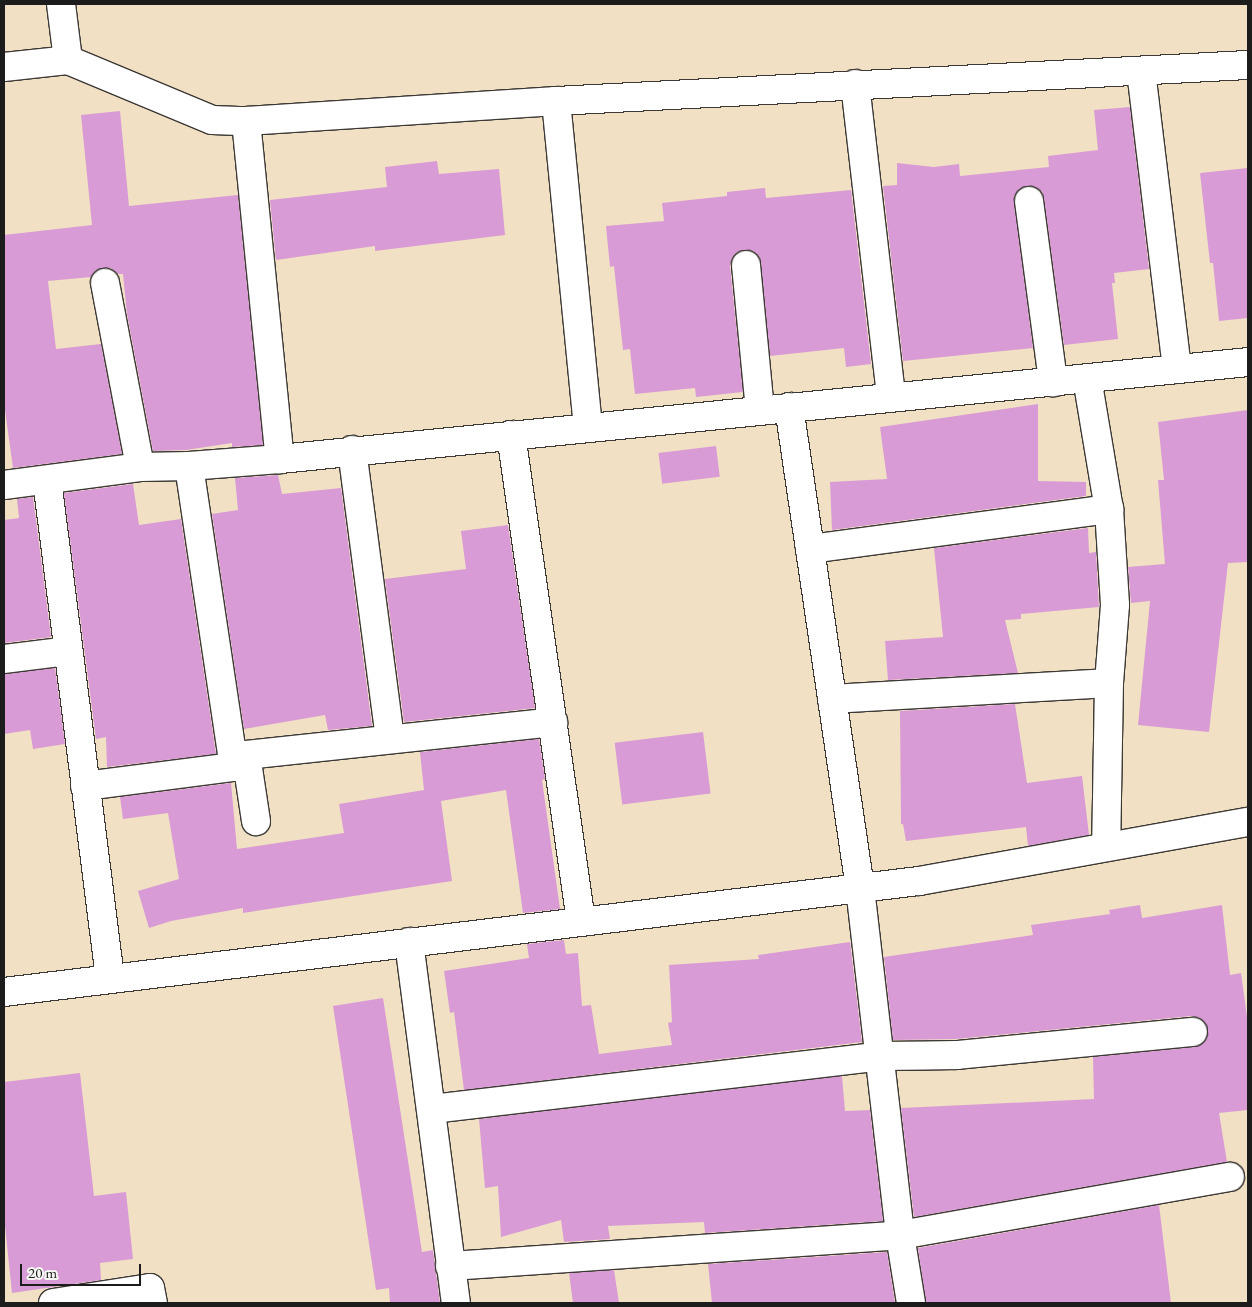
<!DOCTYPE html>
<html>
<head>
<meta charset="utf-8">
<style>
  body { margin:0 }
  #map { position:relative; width:1252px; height:1307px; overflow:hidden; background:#f2e0c4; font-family:"EB Garamond",serif }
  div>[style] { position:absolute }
  .building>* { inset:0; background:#d89bd5; transform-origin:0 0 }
  .roads { filter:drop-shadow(1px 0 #3c3935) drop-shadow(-1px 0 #3c3935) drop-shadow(0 1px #3c3935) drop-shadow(0 -1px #3c3935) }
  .minor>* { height:28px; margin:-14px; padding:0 14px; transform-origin:14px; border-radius:14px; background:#fff }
  .tertiary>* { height:28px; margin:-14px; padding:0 14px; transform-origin:14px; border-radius:14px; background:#fff }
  span { translate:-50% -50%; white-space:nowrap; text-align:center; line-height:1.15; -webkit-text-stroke:5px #f6f6f2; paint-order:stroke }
  .frame { position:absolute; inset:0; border:5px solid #1c1c1c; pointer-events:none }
  .scale { position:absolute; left:20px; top:1264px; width:121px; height:22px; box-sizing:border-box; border:2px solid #1c1c1c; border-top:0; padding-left:6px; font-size:15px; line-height:18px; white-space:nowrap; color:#1c1c1c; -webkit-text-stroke:4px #f6f6f2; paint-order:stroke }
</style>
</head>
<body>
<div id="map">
  <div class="building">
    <i style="clip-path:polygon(1130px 107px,1149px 269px,1114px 273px,1115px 283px,1112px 283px,1118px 339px,1064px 345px,1044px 199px,1041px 191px,1035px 187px,1027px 186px,1019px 189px,1014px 196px,1014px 203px,1033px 348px,903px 361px,883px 186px,897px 185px,897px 163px,934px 167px,959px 164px,960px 176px,1049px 167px,1048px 156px,1098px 150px,1094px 110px)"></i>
    <i style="clip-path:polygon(120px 111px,129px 206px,238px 195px,263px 445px,232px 447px,232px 443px,186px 450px,153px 451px,127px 314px,123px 274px,118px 274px,111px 268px,103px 268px,95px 271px,91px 277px,48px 281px,56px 349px,101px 344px,122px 454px,13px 468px,4px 403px,4px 235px,92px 225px,81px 115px)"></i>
    <i style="clip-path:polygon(437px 161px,439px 174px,499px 169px,505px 235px,375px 251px,375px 246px,276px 260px,270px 200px,387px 187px,385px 167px)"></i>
    <i style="clip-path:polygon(1248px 168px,1248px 318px,1219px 321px,1213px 263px,1210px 263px,1200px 173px)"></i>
    <i style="clip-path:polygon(765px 188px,766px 198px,851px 190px,871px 364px,846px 367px,844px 348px,770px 356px,761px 263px,759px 256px,753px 251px,744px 250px,737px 252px,732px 258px,730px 266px,743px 392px,696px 397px,695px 388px,635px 394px,630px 349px,623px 350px,614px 266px,610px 267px,606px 226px,664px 221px,662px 203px,727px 196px,727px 192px)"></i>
    <i style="clip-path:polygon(1038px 404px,1038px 481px,1086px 482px,1086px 496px,832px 530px,830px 482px,887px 479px,880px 427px)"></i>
    <i style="clip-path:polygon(1248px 410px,1248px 562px,1228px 563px,1209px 732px,1138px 725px,1150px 601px,1131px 603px,1128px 567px,1165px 564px,1158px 480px,1164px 480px,1158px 422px)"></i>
    <i style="left:716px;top:446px;width:31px;height:58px;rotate:83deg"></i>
    <i style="clip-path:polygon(278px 475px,282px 494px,341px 488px,372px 726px,328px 730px,325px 715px,244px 729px,212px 514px,238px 510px,235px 478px)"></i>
    <i style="clip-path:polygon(133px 484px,139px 525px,181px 519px,216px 754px,107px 767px,106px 737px,96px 739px,64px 493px)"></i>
    <i style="clip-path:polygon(33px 497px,51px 637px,4px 643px,4px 520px,19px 518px,17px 499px)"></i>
    <i style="clip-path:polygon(508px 525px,535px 708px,404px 722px,385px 579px,466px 569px,461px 531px)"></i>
    <i style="clip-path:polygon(1088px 528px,1089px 553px,1096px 552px,1099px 607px,1021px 614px,1021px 619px,1005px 620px,1018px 673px,888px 680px,885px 641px,943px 637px,934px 548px)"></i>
    <i style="clip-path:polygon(55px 668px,65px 744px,33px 749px,30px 730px,4px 734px,4px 674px)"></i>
    <i style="clip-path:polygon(1015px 704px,1027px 783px,1082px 776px,1089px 835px,1028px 846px,1026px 827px,906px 841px,903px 824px,901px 824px,900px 711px)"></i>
    <i style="left:703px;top:732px;width:62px;height:89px;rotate:83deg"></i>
    <i style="clip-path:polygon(539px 739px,545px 779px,542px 780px,560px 909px,523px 913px,506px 790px,441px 801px,452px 881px,243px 913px,243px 908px,171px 921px,149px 928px,138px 891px,179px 879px,168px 813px,123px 819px,120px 797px,231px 783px,237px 849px,344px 833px,339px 804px,424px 790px,420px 752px)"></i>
    <i style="clip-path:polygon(1140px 905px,1142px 918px,1222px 905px,1230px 975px,1241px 973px,1248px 1024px,1248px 1110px,1219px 1113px,1227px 1162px,914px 1217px,901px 1108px,1094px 1099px,1093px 1057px,1195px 1047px,1202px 1044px,1207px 1039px,1208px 1030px,1205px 1023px,1200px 1018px,1191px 1016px,956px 1039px,893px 1040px,884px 957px,1033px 935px,1031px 925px,1110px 914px,1109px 910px)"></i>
    <i style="clip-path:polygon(564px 940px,566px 954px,578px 953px,582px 1006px,591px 1005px,599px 1054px,672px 1045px,668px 1023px,672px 1022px,669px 965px,759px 959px,758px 955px,850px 942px,862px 1042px,464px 1090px,454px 1012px,450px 1013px,444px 971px,529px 958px,527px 944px)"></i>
    <i style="clip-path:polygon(383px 998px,422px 1252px,433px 1250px,440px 1303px,390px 1303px,389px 1288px,376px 1290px,333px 1006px)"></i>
    <i style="clip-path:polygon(80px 1073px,94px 1196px,126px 1192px,133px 1259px,100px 1263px,101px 1280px,12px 1293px,4px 1216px,4px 1082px)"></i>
    <i style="clip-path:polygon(842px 1076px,845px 1111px,870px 1110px,883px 1221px,705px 1233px,704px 1222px,608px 1226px,610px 1239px,564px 1242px,561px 1220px,501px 1237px,498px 1186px,485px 1188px,479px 1119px)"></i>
    <i style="clip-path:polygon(1159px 1205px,1171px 1303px,926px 1303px,918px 1248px)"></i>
    <i style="clip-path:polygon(887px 1252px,895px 1303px,712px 1303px,708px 1264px)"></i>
    <i style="clip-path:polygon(614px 1270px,619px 1303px,573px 1303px,569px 1273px)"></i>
  </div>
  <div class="roads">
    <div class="minor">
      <i style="left:61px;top:4px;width:56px;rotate:82.9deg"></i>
      <i style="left:1141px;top:71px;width:300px;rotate:83.1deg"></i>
      <i style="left:855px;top:84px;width:315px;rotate:83.4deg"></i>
      <i style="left:556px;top:101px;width:328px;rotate:84.4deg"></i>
      <i style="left:246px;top:121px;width:340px;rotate:84.3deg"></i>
      <i style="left:1029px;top:201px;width:183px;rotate:82.4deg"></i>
      <i style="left:746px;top:265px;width:146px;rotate:84.5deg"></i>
      <i style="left:105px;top:283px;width:187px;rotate:79.2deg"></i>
      <i style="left:1087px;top:378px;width:133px;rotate:80.5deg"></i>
      <i style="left:1109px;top:509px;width:96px;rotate:86.4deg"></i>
      <i style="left:1115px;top:605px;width:78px;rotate:94.4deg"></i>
      <i style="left:1109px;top:683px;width:164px;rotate:91deg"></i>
      <i style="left:789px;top:407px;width:486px;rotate:81.6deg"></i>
      <i style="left:860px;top:888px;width:349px;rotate:83.4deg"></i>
      <i style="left:900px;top:1235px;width:69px;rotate:80.8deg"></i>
      <i style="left:511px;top:435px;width:491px;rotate:81.8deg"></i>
      <i style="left:352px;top:450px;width:291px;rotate:82.5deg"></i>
      <i style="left:189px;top:466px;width:304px;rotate:81.5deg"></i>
      <i style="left:47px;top:480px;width:502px;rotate:82.79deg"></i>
      <i style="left:4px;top:485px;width:137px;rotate:-7.5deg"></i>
      <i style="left:140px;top:467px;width:49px;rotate:-1.2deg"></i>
      <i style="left:189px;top:466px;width:91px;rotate:-4.4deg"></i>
      <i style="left:280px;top:459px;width:973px;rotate:-5.72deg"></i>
      <i style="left:810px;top:549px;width:302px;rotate:-7.6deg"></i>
      <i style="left:4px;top:659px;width:64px;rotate:-7.1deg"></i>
      <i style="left:832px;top:699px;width:277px;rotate:-3.3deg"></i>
      <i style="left:246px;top:755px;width:67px;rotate:81.4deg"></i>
      <i style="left:85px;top:786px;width:150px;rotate:-7.3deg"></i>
      <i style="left:234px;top:767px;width:17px;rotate:-45deg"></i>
      <i style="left:246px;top:755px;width:309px;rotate:-6.1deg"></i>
      <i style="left:409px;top:942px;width:364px;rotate:82.6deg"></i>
      <i style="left:4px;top:992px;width:922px;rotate:-6.92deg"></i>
      <i style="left:919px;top:881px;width:334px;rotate:-10.2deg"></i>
      <i style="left:432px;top:1109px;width:451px;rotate:-6.7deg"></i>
      <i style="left:880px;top:1056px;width:77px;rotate:-0.7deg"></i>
      <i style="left:957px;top:1055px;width:237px;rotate:-5.6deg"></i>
      <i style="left:450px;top:1266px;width:451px;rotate:-3.9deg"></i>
      <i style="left:900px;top:1235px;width:335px;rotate:-10deg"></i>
      <i style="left:53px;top:1303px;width:98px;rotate:-8.8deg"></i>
      <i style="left:150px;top:1288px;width:15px;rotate:79deg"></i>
    </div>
    <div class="tertiary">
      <i style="left:4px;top:67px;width:64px;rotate:-6.2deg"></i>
      <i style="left:68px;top:60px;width:156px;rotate:22.6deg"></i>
      <i style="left:212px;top:120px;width:34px;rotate:2deg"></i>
      <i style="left:246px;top:121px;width:311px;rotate:-3.7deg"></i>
      <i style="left:556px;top:101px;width:693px;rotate:-2.98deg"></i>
    </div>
  </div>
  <div class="frame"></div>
  <div class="scale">20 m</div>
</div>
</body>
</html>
